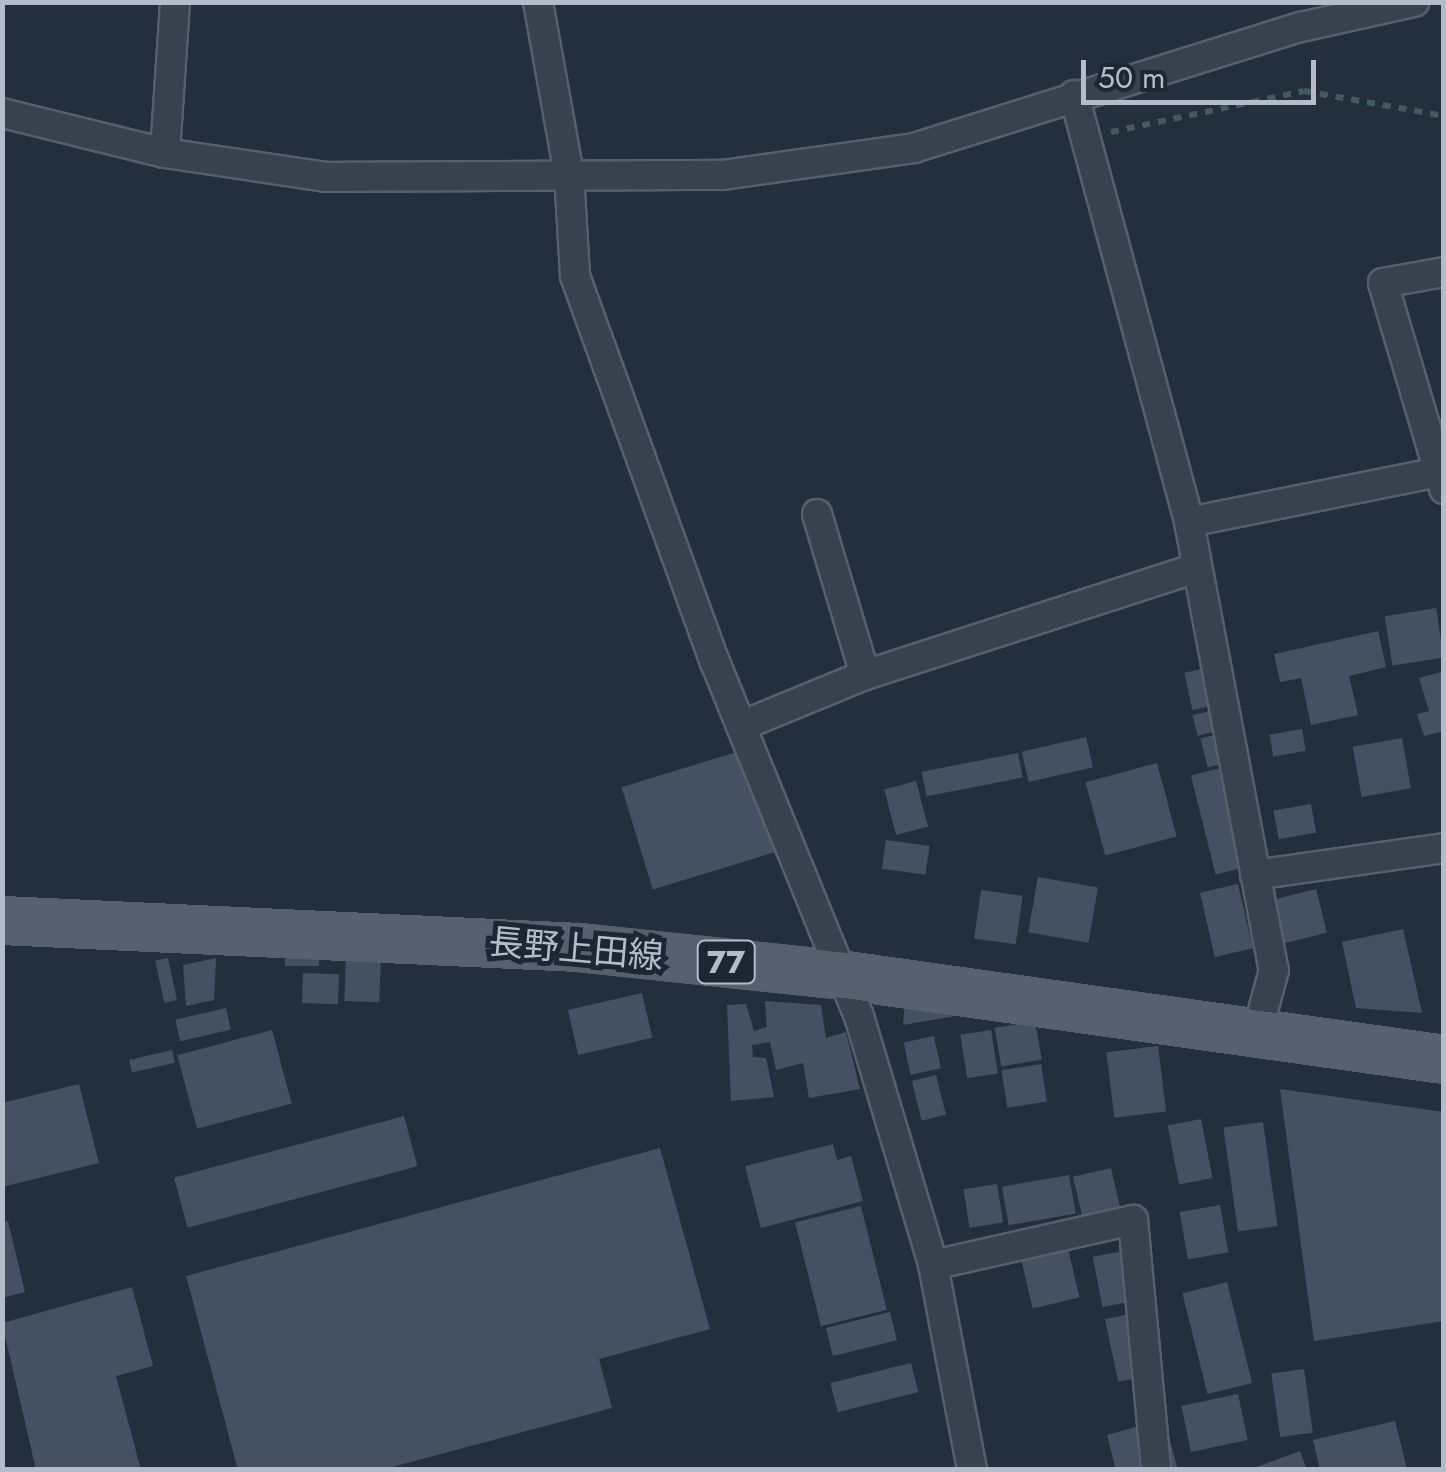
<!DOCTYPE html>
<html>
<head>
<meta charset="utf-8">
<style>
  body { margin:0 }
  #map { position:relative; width:1446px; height:1472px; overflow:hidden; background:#242f3e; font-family:Jost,"Noto Sans JP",sans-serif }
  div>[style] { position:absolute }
  .building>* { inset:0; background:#455162; transform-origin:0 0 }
  .path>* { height:6px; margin-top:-3px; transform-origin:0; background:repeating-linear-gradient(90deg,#44595c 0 8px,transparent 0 16px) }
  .roads { filter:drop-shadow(2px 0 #565f6c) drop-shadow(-2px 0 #565f6c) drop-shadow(0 2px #565f6c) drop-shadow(0 -2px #565f6c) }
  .street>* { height:28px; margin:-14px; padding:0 14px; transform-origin:14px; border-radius:14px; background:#38414e }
  .primary>* { height:45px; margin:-22.5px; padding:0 22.5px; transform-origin:22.5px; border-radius:22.5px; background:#56606e }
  span { translate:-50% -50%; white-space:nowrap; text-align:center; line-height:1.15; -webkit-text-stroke:10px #1d2633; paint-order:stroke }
  .shield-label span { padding:2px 8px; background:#1d2633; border:2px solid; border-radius:8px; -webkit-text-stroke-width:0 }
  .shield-label { font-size:32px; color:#b4bcc9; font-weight:700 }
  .street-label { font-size:35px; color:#b4bcc9 }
  .frame { position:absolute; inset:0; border:5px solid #b4bcc9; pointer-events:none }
  .scale { position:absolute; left:1081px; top:60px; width:235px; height:45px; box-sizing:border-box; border:5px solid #b4bcc9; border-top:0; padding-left:12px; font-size:30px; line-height:35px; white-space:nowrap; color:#b4bcc9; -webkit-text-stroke:8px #1d2633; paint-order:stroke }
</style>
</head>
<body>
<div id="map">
  <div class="building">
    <i style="left:1436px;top:608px;width:50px;height:52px;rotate:81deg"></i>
    <i style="clip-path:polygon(1378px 631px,1386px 667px,1349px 676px,1358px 715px,1311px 725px,1301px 678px,1280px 682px,1274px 654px)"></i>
    <i style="left:1202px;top:669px;width:38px;height:18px;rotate:78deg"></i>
    <i style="clip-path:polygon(1444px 671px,1444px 731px,1424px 736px,1417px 714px,1429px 711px,1419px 678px)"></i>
    <i style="left:1210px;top:711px;width:21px;height:18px;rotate:76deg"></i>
    <i style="left:1302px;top:729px;width:22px;height:33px;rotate:80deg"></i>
    <i style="left:1214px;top:735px;width:30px;height:14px;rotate:76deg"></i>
    <i style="left:1086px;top:737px;width:31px;height:66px;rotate:77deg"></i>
    <i style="left:1402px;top:738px;width:51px;height:50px;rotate:80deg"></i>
    <i style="left:743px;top:750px;width:107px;height:127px;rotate:73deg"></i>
    <i style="left:1018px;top:753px;width:25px;height:98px;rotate:79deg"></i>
    <i style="left:1157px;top:763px;width:76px;height:74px;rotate:75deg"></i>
    <i style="left:1221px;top:768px;width:102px;height:31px;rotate:76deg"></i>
    <i style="left:916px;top:781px;width:47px;height:33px;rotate:75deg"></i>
    <i style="left:1311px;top:804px;width:29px;height:38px;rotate:80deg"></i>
    <i style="left:886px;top:840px;width:44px;height:29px;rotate:8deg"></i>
    <i style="left:1038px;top:877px;width:61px;height:56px;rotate:10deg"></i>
    <i style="left:1238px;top:884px;width:66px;height:39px;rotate:77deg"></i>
    <i style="left:1316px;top:889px;width:45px;height:48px;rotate:76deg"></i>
    <i style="left:981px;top:890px;width:42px;height:49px;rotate:8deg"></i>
    <i style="clip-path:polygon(1403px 929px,1422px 1013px,1356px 1008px,1342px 942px)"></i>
    <i style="left:319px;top:950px;width:16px;height:34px;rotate:90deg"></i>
    <i style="left:346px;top:954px;width:35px;height:47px;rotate:2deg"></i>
    <i style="left:168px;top:958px;width:43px;height:13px;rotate:78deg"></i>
    <i style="clip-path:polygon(216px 958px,214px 1000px,186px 1006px,183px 965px)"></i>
    <i style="left:303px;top:973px;width:36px;height:30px;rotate:2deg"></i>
    <i style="clip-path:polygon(906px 992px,956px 996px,955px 1016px,903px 1025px)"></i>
    <i style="left:642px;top:993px;width:46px;height:76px;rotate:77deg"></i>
    <i style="clip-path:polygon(765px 1001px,821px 1005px,826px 1038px,846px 1032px,860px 1089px,809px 1098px,803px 1063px,776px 1070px,770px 1042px,752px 1045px,753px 1057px,766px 1058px,774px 1097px,731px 1101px,727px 1005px,746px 1004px,754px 1031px,767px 1027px)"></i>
    <i style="left:226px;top:1008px;width:22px;height:52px;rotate:77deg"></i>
    <i style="left:1035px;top:1021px;width:39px;height:41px;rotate:80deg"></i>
    <i style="left:272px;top:1030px;width:76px;height:98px;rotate:75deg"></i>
    <i style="left:991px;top:1030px;width:44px;height:31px;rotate:81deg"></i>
    <i style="left:934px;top:1036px;width:33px;height:31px;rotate:78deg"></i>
    <i style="left:1158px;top:1046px;width:66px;height:52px;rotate:83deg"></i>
    <i style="left:172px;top:1050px;width:13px;height:44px;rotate:77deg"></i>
    <i style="left:1041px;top:1064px;width:38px;height:40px;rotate:81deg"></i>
    <i style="left:936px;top:1075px;width:41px;height:25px;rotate:76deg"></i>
    <i style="clip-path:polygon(79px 1084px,99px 1163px,2px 1187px,2px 1103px)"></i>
    <i style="clip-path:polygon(1280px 1089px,1444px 1112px,1444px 1321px,1314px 1341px)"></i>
    <i style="left:404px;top:1116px;width:52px;height:238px;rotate:75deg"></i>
    <i style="left:1201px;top:1119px;width:60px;height:34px;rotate:79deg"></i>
    <i style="left:1263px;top:1122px;width:105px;height:40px;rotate:82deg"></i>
    <i style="clip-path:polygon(833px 1144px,837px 1160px,851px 1156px,863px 1201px,761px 1228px,745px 1166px)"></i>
    <i style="clip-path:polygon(660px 1148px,710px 1329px,599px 1359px,612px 1408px,381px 1470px,238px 1470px,186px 1276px)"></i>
    <i style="left:1111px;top:1168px;width:41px;height:39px;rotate:77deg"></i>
    <i style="left:1069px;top:1175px;width:39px;height:68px;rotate:80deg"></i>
    <i style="left:997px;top:1184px;width:39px;height:34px;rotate:81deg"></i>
    <i style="left:1220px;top:1205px;width:48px;height:41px;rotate:80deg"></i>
    <i style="left:861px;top:1206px;width:107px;height:68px;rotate:76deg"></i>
    <i style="clip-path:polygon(8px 1221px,25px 1292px,2px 1298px,2px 1222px)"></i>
    <i style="left:1067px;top:1244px;width:55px;height:48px;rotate:77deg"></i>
    <i style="left:1133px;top:1249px;width:51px;height:41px;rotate:79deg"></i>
    <i style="left:1227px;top:1282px;width:104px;height:46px;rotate:76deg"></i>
    <i style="clip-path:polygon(132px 1287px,153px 1366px,116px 1376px,141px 1470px,36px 1470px,2px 1323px)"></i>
    <i style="left:1148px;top:1310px;width:64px;height:44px;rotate:78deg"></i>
    <i style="left:890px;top:1312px;width:29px;height:66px;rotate:76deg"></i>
    <i style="left:911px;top:1363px;width:30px;height:83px;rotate:76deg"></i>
    <i style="left:1304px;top:1369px;width:64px;height:33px;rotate:82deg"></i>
    <i style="left:1238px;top:1394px;width:47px;height:58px;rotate:78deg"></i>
    <i style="clip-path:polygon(1164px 1419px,1178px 1470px,1116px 1470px,1107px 1435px)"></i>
    <i style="clip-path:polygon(1395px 1421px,1407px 1469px,1320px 1470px,1313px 1440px)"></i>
    <i style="clip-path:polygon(1300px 1451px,1307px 1470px,1252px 1470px,1251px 1469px)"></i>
  </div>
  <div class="path">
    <i style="left:1111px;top:132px;width:197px;rotate:-12deg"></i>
    <i style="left:1304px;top:91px;width:142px;rotate:10.1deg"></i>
  </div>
  <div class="roads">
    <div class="street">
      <i style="left:538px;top:2px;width:175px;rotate:79.8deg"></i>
      <i style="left:569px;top:174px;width:102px;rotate:86.6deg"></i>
      <i style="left:575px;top:276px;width:411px;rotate:70.1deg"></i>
      <i style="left:715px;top:662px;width:382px;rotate:67.9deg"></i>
      <i style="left:859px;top:1016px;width:260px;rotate:73.4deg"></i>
      <i style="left:933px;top:1265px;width:209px;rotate:79.2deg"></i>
      <i style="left:1074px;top:95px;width:442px;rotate:74.9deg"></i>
      <i style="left:1189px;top:522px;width:456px;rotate:79.3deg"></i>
      <i style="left:1274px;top:970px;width:61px;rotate:105.2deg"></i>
      <i style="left:2px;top:113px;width:168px;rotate:13.8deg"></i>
      <i style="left:165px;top:153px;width:162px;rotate:8.5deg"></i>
      <i style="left:325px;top:177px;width:398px;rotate:-0.3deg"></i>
      <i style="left:723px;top:175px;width:193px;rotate:-8deg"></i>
      <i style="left:914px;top:148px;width:405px;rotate:-17.4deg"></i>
      <i style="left:1301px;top:27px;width:116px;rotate:-12.5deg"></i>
      <i style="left:165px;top:153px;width:151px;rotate:-86.2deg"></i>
      <i style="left:1444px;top:272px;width:62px;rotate:169.8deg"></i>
      <i style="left:1383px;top:283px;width:215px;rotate:73.5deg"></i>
      <i style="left:817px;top:514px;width:168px;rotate:73.4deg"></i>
      <i style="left:1189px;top:522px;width:260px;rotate:-11.3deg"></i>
      <i style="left:741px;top:726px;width:134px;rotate:-22.4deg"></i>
      <i style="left:865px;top:675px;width:346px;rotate:-17.9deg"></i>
      <i style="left:1255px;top:875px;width:191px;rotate:-8.1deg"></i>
      <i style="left:933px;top:1265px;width:205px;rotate:-12.7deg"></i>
      <i style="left:1133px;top:1220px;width:251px;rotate:84.7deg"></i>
    </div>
    <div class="primary">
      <i style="left:2px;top:920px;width:577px;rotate:2.68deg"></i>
      <i style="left:578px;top:947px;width:268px;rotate:6deg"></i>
      <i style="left:845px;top:975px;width:605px;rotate:7.98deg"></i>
    </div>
  </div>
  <div class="shield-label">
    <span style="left:726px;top:962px">77</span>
  </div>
  <div class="street-label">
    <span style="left:576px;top:949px;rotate:5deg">長野上田線</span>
  </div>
  <div class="frame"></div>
  <div class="scale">50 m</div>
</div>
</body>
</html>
